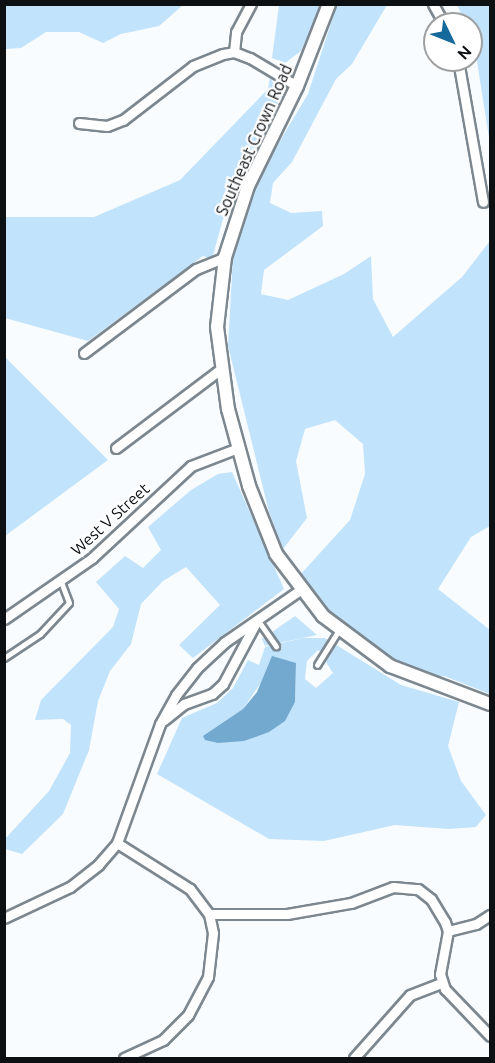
<!DOCTYPE html>
<style>
body{margin:0}
#map{position:relative;width:495px;height:1063px;overflow:hidden;background:#f9fcfe;font-family:Ubuntu,sans-serif}
div>[style]{position:absolute}
.green>*{inset:0;background:#c2e3fc}
.water>*{inset:0;background:#73a9cf}
.roads{filter:drop-shadow(2px 0 #7c878f) drop-shadow(-2px 0 #7c878f) drop-shadow(0 2px #7c878f) drop-shadow(0 -2px #7c878f)}
.service>*{height:4.5px;margin:-2.25px;padding:0 2.25px;transform-origin:2.25px;border-radius:2.25px;background:#fff}
.minor>*{height:9px;margin:-4.5px;padding:0 4.5px;transform-origin:4.5px;border-radius:4.5px;background:#fff}
.tertiary>*{height:12px;margin:-6px;padding:0 6px;transform-origin:6px;border-radius:6px;background:#fff}
span{translate:-50% -50%;white-space:nowrap;text-align:center;line-height:1.15;-webkit-text-stroke:4.5px #fff;paint-order:stroke}
.street-label{font-size:16px;color:#0c1013}
.frame{position:absolute;inset:0;border:6px solid #0c1013;pointer-events:none}
.north{position:absolute;left:423px;top:12px;width:60px;height:60px;box-sizing:border-box;background:#fff;border:2px solid #9e9fa1;border-radius:50%;rotate:133deg;font-size:16px;font-weight:700;line-height:24px;text-align:center;color:#0c1013}
.north::after{content:'';display:block;margin:auto;width:21px;height:27px;background:#166a9b;clip-path:polygon(50% 0,100% 100%,50% 72%,0 100%)}
</style>
<div id="map">
<div class="green">
<div style="clip-path:polygon(5px 4px,167px 5px,183px 5px,159px 26px,121px 34px,103px 43px,79px 32px,46px 32px,21px 48px,5px 49px)"></div>
<div style="clip-path:polygon(279px 5px,322px 5px,301px 51px,285px 63px,272px 58px)"></div>
<div style="clip-path:polygon(337px 5px,387px 5px,352px 64px,336px 79px,292px 162px,273px 183px,270px 203px,291px 213px,322px 211px,323px 226px,264px 270px,261px 294px,288px 300px,344px 274px,371px 256px,373px 299px,393px 337px,462px 277px,490px 241px,490px 526px,471px 537px,438px 589px,490px 630px,490px 694px,444px 676px,426px 676px,374px 649px,329px 611px,299px 576px,350px 520px,365px 474px,363px 444px,335px 420px,305px 429px,296px 461px,307px 518px,283px 549px,269px 512px,228px 346px,233px 257px,260px 174px,308px 94px)"></div>
<div style="clip-path:polygon(457px 5px,490px 5px,490px 144px,471px 24px,466px 24px)"></div>
<div style="clip-path:polygon(270px 77px,281px 97px,228px 201px,212px 259px,203px 256px,88px 341px,5px 318px,5px 217px,94px 217px,180px 180px,268px 89px)"></div>
<div style="clip-path:polygon(4px 356px,108px 460px,5px 536px,4px 536px)"></div>
<div style="clip-path:polygon(232px 472px,284px 589px,193px 658px,179px 645px,220px 605px,186px 567px,163px 581px,141px 604px,131px 644px,110px 671px,98px 701px,89px 750px,63px 814px,22px 854px,5px 849px,5px 839px,49px 791px,70px 753px,71px 725px,63px 719px,35px 720px,41px 700px,113px 627px,119px 609px,96px 582px,125px 556px,143px 568px,161px 550px,148px 527px,191px 490px,218px 474px)"></div>
<div style="clip-path:polygon(295px 616px,317px 635px,265px 646px,262px 639px)"></div>
<div style="clip-path:polygon(evenodd,303px 638px,325px 638px,401px 685px,459px 702px,448px 746px,461px 781px,486px 815px,476px 827px,449px 829px,395px 825px,324px 841px,269px 839px,157px 774px,182px 718px,217px 703px,233px 688px,248px 660px,259px 665px,265px 647px,303px 638px,318px 650px,328px 657px,326px 662px,333px 673px,316px 688px,305px 679px,307px 661px,318px 650px,303px 638px,296px 663px,295px 702px,204px 736px,243px 709px,267px 674px,296px 663px)"></div>
</div>
<div class="water">
<div style="clip-path:polygon(272px 656px,296px 663px,295px 702px,285px 721px,269px 732px,244px 741px,218px 743px,205px 740px,203px 736px,243px 709px,257px 692px)"></div>
</div>
<div class="roads">
<div class="service">
<div style="left:258px;top:620px;width:32px;rotate:55deg"></div>
<div style="left:4px;top:658px;width:43px;rotate:-33.7deg"></div>
<div style="left:40px;top:634px;width:42px;rotate:-46.9deg"></div>
<div style="left:69px;top:603px;width:22px;rotate:-111deg"></div>
<div style="left:317px;top:665px;width:41px;rotate:-57.8deg"></div>
</div>
<div class="minor">
<div style="left:433px;top:4px;width:23px;rotate:61deg"></div>
<div style="left:234px;top:52px;width:20px;rotate:-84deg"></div>
<div style="left:236px;top:32px;width:32px;rotate:-62deg"></div>
<div style="left:458px;top:60px;width:144px;rotate:80deg"></div>
<div style="left:79px;top:123px;width:28px;rotate:6deg"></div>
<div style="left:107px;top:126px;width:17px;rotate:-21deg"></div>
<div style="left:123px;top:120px;width:88px;rotate:-37.6deg"></div>
<div style="left:193px;top:66px;width:32px;rotate:-22deg"></div>
<div style="left:223px;top:54px;width:11px;rotate:-10deg"></div>
<div style="left:234px;top:52px;width:17px;rotate:21deg"></div>
<div style="left:250px;top:58px;width:55px;rotate:30.8deg"></div>
<div style="left:84px;top:353px;width:140px;rotate:-36.9deg"></div>
<div style="left:196px;top:269px;width:31px;rotate:-22deg"></div>
<div style="left:116px;top:448px;width:131px;rotate:-37deg"></div>
<div style="left:4px;top:619px;width:107px;rotate:-34.7deg"></div>
<div style="left:92px;top:558px;width:135px;rotate:-42.9deg"></div>
<div style="left:191px;top:466px;width:50px;rotate:-21deg"></div>
<div style="left:164px;top:720px;width:26px;rotate:-39deg"></div>
<div style="left:184px;top:704px;width:30px;rotate:-20deg"></div>
<div style="left:212px;top:694px;width:15px;rotate:-42deg"></div>
<div style="left:223px;top:684px;width:68px;rotate:-61.9deg"></div>
<div style="left:117px;top:843px;width:86px;rotate:32.2deg"></div>
<div style="left:190px;top:889px;width:31px;rotate:53deg"></div>
<div style="left:209px;top:914px;width:19px;rotate:78deg"></div>
<div style="left:213px;top:933px;width:44px;rotate:96.5deg"></div>
<div style="left:208px;top:977px;width:43px;rotate:117.8deg"></div>
<div style="left:188px;top:1015px;width:35px;rotate:135deg"></div>
<div style="left:163px;top:1040px;width:43px;rotate:155.2deg"></div>
<div style="left:209px;top:914px;width:78px"></div>
<div style="left:287px;top:914px;width:65px;rotate:-9.8deg"></div>
<div style="left:351px;top:903px;width:45px;rotate:-20.9deg"></div>
<div style="left:393px;top:887px;width:25px;rotate:5deg"></div>
<div style="left:418px;top:889px;width:16px;rotate:38deg"></div>
<div style="left:431px;top:899px;width:27px;rotate:59deg"></div>
<div style="left:445px;top:922px;width:9px;rotate:72deg"></div>
<div style="left:448px;top:931px;width:44px;rotate:100.5deg"></div>
<div style="left:440px;top:974px;width:16px;rotate:72deg"></div>
<div style="left:445px;top:989px;width:65px;rotate:46.2deg"></div>
<div style="left:4px;top:918px;width:73px;rotate:-25.2deg"></div>
<div style="left:70px;top:887px;width:36px;rotate:-38deg"></div>
<div style="left:98px;top:865px;width:29px;rotate:-49deg"></div>
<div style="left:117px;top:843px;width:127px;rotate:-70.1deg"></div>
<div style="left:160px;top:724px;width:33px;rotate:-61deg"></div>
<div style="left:176px;top:695px;width:34px;rotate:-52deg"></div>
<div style="left:197px;top:668px;width:38px;rotate:-43deg"></div>
<div style="left:225px;top:642px;width:91px;rotate:-34.7deg"></div>
<div style="left:448px;top:931px;width:29px;rotate:-14deg"></div>
<div style="left:476px;top:924px;width:17px;rotate:-33deg"></div>
<div style="left:354px;top:1058px;width:84px;rotate:-48.4deg"></div>
<div style="left:410px;top:995px;width:34px;rotate:-21deg"></div>
</div>
<div class="tertiary">
<div style="left:329px;top:4px;width:88px;rotate:111.3deg"></div>
<div style="left:297px;top:86px;width:111px;rotate:116.1deg"></div>
<div style="left:248px;top:186px;width:75px;rotate:107.9deg"></div>
<div style="left:225px;top:257px;width:70px;rotate:96.5deg"></div>
<div style="left:217px;top:327px;width:83px;rotate:82.4deg"></div>
<div style="left:228px;top:409px;width:80px;rotate:74.7deg"></div>
<div style="left:249px;top:486px;width:73px;rotate:68.3deg"></div>
<div style="left:276px;top:554px;width:78px;rotate:52.8deg"></div>
<div style="left:323px;top:616px;width:84px;rotate:36.7deg"></div>
<div style="left:390px;top:666px;width:107px;rotate:20.8deg"></div>
</div>
</div>
<div class="street-label">
<span style="left:254px;top:140px;rotate:-66deg">Southeast Crown Road</span>
<span style="left:110px;top:519px;rotate:-42deg">West V Street</span>
</div>
<div class="frame"></div>
<div class="north">N</div>
</div>
